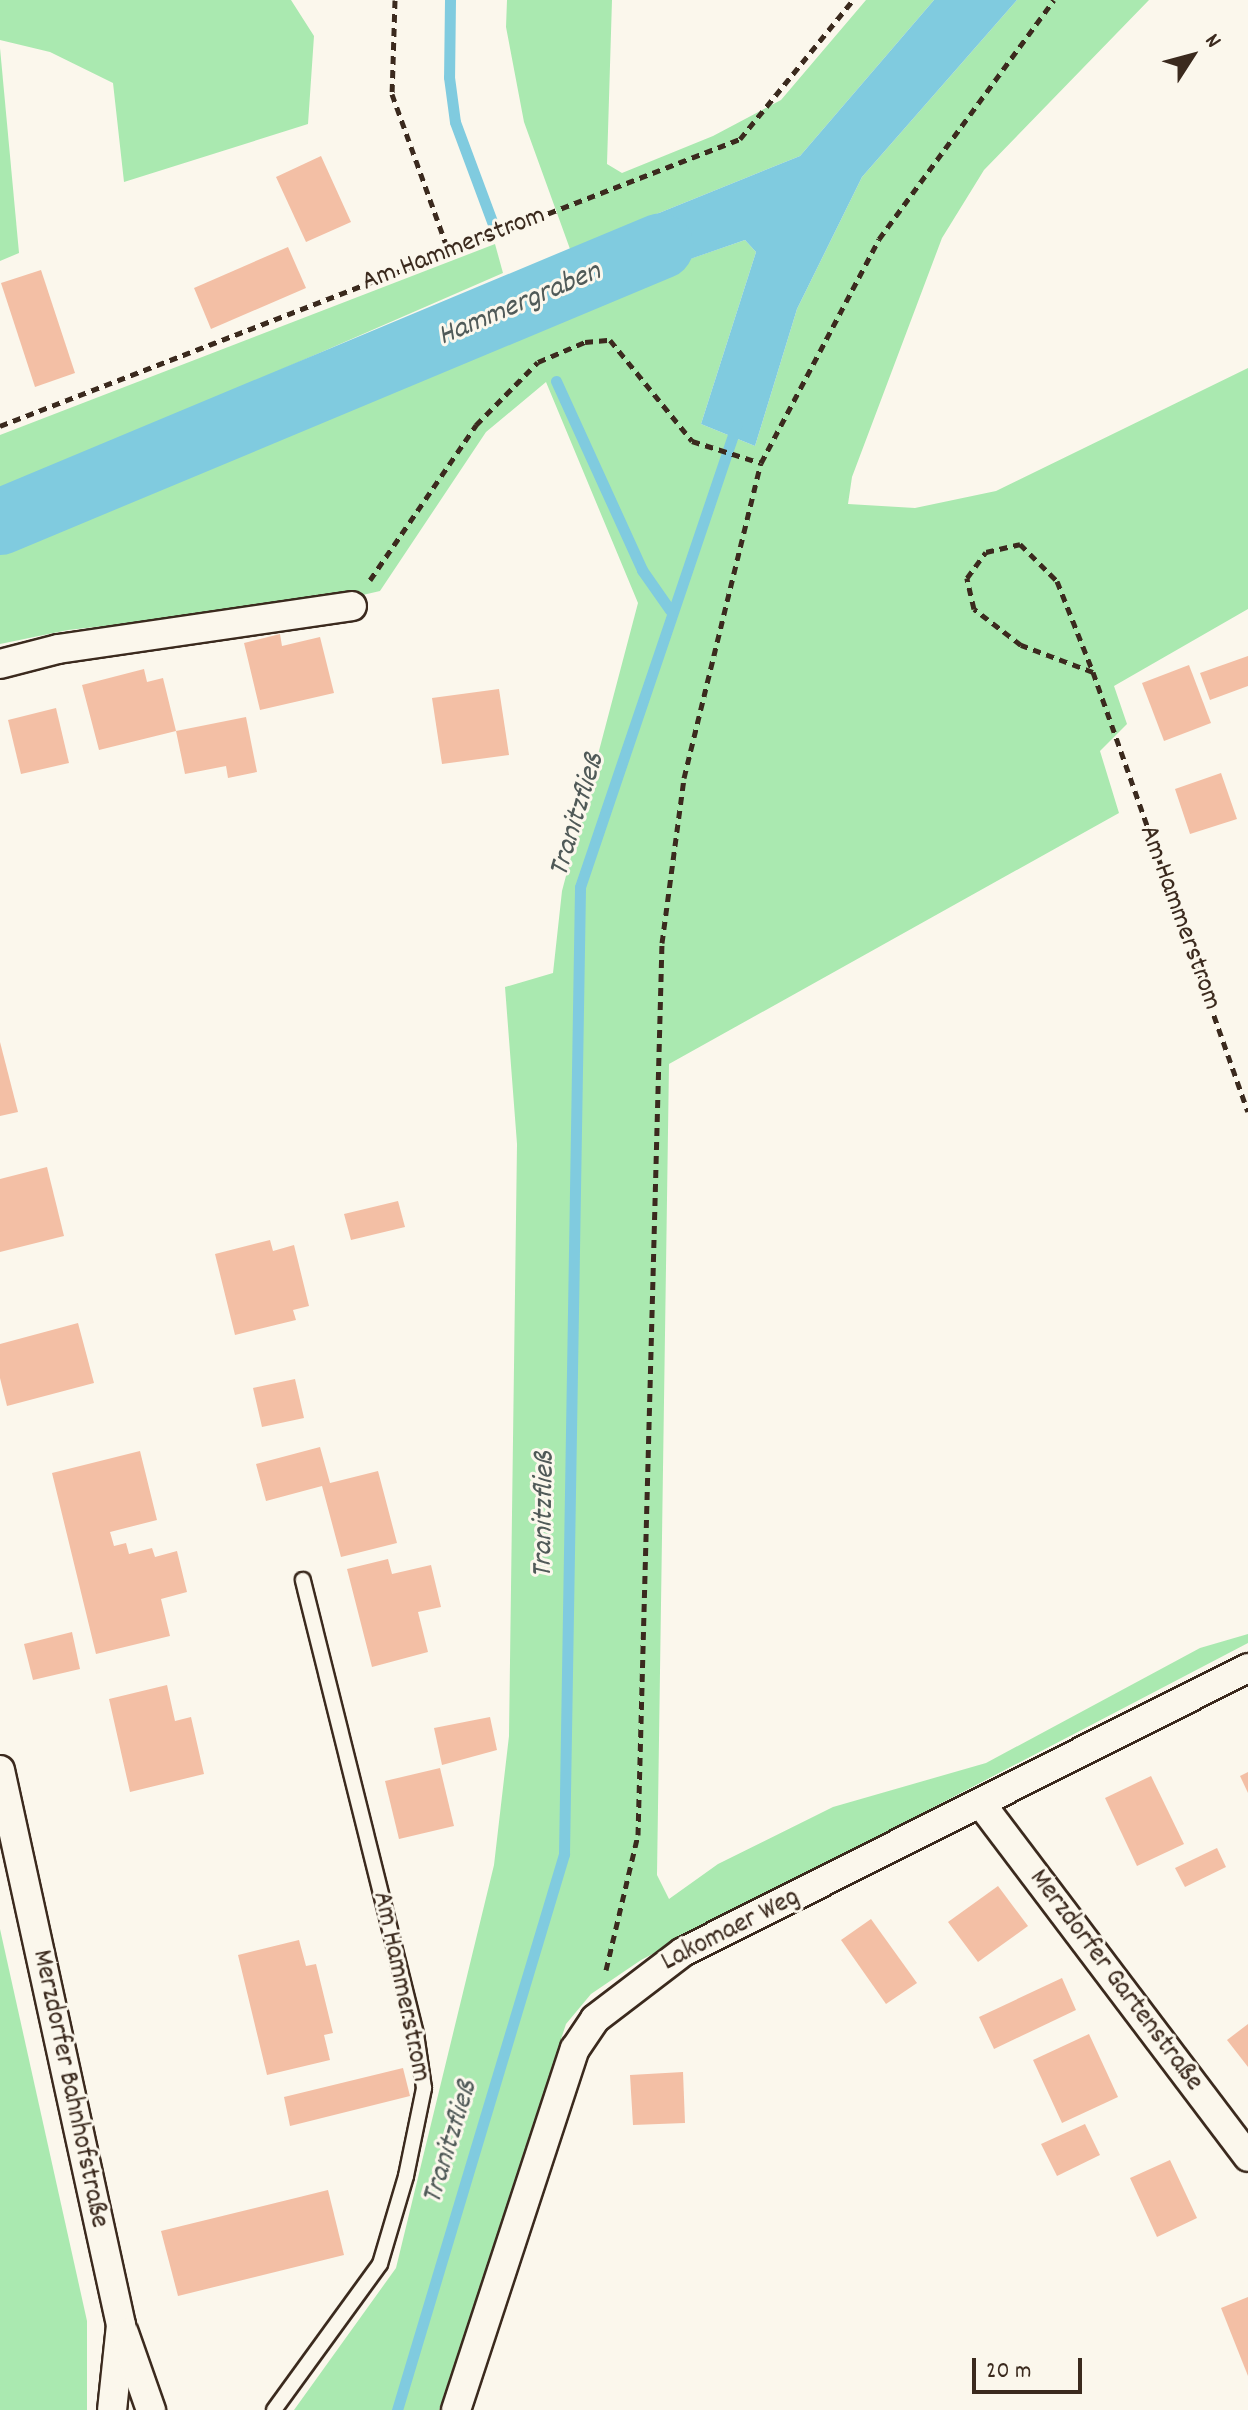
<!DOCTYPE html>
<meta charset="utf-8">
<style>
body{margin:0}
#map{position:relative;width:1248px;height:2410px;overflow:hidden;background:#fbf7ec;font-family:Dekko,sans-serif}
div>[style]{position:absolute}
.green>*{inset:0;background:#aae9b0}
.water>*{inset:0;background:#80cbdf}
.stream>*{height:11px;margin:-5.5px;padding:0 5.5px;transform-origin:5.5px;border-radius:5.5px;background:#80cbdf}
.river>*{height:66px;margin:-33px;padding:0 33px;transform-origin:33px;border-radius:33px;background:#80cbdf}
.building>*{inset:0;background:#f3bfa5}
.path>*{height:5px;margin-top:-2.5px;transform-origin:0;background:repeating-linear-gradient(90deg,#3b2a1e 0 8px,transparent 0 14px)}
.roads{filter:drop-shadow(2px 0 #3b2a1e) drop-shadow(-2px 0 #3b2a1e) drop-shadow(0 2px #3b2a1e) drop-shadow(0 -2px #3b2a1e)}
.service>*{height:14px;margin:-7px;padding:0 7px;transform-origin:7px;border-radius:7px;background:#fbf7ec}
.minor>*{height:28px;margin:-14px;padding:0 14px;transform-origin:14px;border-radius:14px;background:#fbf7ec}
span{translate:-50% -50%;white-space:nowrap;text-align:center;line-height:1.15;-webkit-text-stroke:6px #fbf7ec;paint-order:stroke}
.street-label{font-size:28px;color:#3b2a1e}
.water-label{font-size:30px;color:#505a58;font-style:italic}
.north{position:absolute;left:1152px;top:16px;width:80px;height:80px;-webkit-text-stroke:6px #fbf7ec;paint-order:stroke;rotate:54deg;font-size:22px;font-weight:700;line-height:32px;text-align:center;color:#3b2a1e}
.north::after{content:'';display:block;margin:auto;width:28px;height:36px;background:#3b2a1e;clip-path:polygon(50% 0,100% 100%,50% 72%,0 100%)}
.scale{position:absolute;left:972px;top:2358px;width:110px;height:36px;box-sizing:border-box;border:4px solid #3b2a1e;border-top:0;padding-left:10px;font-size:24px;line-height:28px;white-space:nowrap;color:#3b2a1e;-webkit-text-stroke:6px #fbf7ec;paint-order:stroke}
</style>
<div id="map">
<div class="green">
<div style="clip-path:polygon(0 0,291px 0,314px 36px,308px 124px,124px 182px,113px 83px,50px 52px,0 40px)"></div>
<div style="clip-path:polygon(507px 0,612px 0,607px 164px,622px 173px,713px 136px,781px 100px,866px 0,934px 0,800px 156px,570px 249px,524px 122px,506px 27px)"></div>
<div style="clip-path:polygon(1017px 0,1149px 0,984px 170px,942px 238px,852px 477px,848px 504px,915px 508px,996px 491px,1248px 368px,1248px 609px,1114px 686px,1127px 724px,1100px 751px,1119px 813px,669px 1064px,657px 1875px,669px 1899px,718px 1864px,833px 1807px,986px 1763px,1200px 1648px,1248px 1634px,1248px 1643px,641px 1960px,591px 1994px,566px 2024px,439px 2410px,294px 2410px,396px 2268px,494px 1865px,509px 1736px,517px 1144px,505px 987px,553px 973px,562px 891px,638px 603px,546px 382px,486px 432px,380px 591px,341px 600px,68px 630px,0 644px,0 548px,490px 328px,745px 240px,756px 252px,701px 424px,755px 446px,797px 309px,862px 177px)"></div>
<div style="clip-path:polygon(0 48px,19px 253px,0 261px)"></div>
<div style="clip-path:polygon(495px 244px,503px 273px,0 492px,0 435px)"></div>
<div style="clip-path:polygon(0 1929px,87px 2321px,87px 2410px,0 2410px)"></div>
</div>
<div class="water">
<div style="clip-path:polygon(934px 0,1017px 0,862px 177px,797px 309px,755px 446px,701px 424px,756px 252px,745px 240px,584px 296px,570px 249px,800px 156px)"></div>
</div>
<div class="stream">
<div style="left:450px;top:0;width:77px;rotate:90.7deg"></div>
<div style="left:449px;top:77px;width:45px;rotate:82.4deg"></div>
<div style="left:455px;top:122px;width:112px;rotate:69.6deg"></div>
<div style="left:556px;top:381px;width:208px;rotate:65.5deg"></div>
<div style="left:642px;top:570px;width:49px;rotate:55deg"></div>
<div style="left:397px;top:2410px;width:581px;rotate:-73.28deg"></div>
<div style="left:564px;top:1854px;width:967px;rotate:-89.05deg"></div>
<div style="left:580px;top:887px;width:488px;rotate:-71.3deg"></div>
</div>
<div class="river">
<div style="left:0;top:522px;width:716px;rotate:-22.66deg"></div>
</div>
<div class="building">
<div style="clip-path:polygon(321px 156px,351px 222px,306px 242px,276px 177px)"></div>
<div style="clip-path:polygon(288px 247px,306px 288px,211px 329px,194px 288px)"></div>
<div style="clip-path:polygon(41px 270px,75px 373px,35px 387px,1px 283px)"></div>
<div style="clip-path:polygon(280px 634px,282px 646px,320px 637px,334px 693px,260px 710px,244px 643px)"></div>
<div style="clip-path:polygon(1248px 656px,1248px 686px,1210px 700px,1200px 673px)"></div>
<div style="clip-path:polygon(1189px 665px,1211px 723px,1164px 741px,1142px 683px)"></div>
<div style="clip-path:polygon(144px 669px,147px 682px,163px 678px,176px 731px,246px 717px,257px 772px,228px 778px,226px 766px,185px 774px,176px 731px,99px 750px,82px 685px)"></div>
<div style="clip-path:polygon(499px 689px,509px 755px,442px 764px,432px 698px)"></div>
<div style="clip-path:polygon(56px 708px,69px 763px,21px 774px,8px 720px)"></div>
<div style="clip-path:polygon(1221px 773px,1237px 819px,1190px 834px,1175px 789px)"></div>
<div style="clip-path:polygon(0 1042px,18px 1112px,0 1116px)"></div>
<div style="clip-path:polygon(47px 1167px,64px 1236px,0 1252px,0 1179px)"></div>
<div style="clip-path:polygon(398px 1201px,405px 1227px,351px 1240px,344px 1214px)"></div>
<div style="clip-path:polygon(270px 1240px,273px 1251px,294px 1245px,309px 1306px,293px 1310px,296px 1320px,235px 1335px,215px 1254px)"></div>
<div style="clip-path:polygon(78px 1323px,94px 1383px,7px 1406px,0 1378px,0 1344px)"></div>
<div style="clip-path:polygon(295px 1379px,304px 1418px,262px 1427px,253px 1388px)"></div>
<div style="clip-path:polygon(320px 1447px,330px 1483px,378px 1471px,397px 1543px,341px 1557px,322px 1486px,266px 1501px,256px 1464px)"></div>
<div style="clip-path:polygon(140px 1451px,157px 1520px,110px 1532px,114px 1546px,126px 1543px,129px 1554px,152px 1548px,155px 1557px,177px 1551px,187px 1592px,161px 1599px,170px 1636px,96px 1654px,52px 1473px)"></div>
<div style="clip-path:polygon(388px 1559px,392px 1574px,431px 1565px,441px 1607px,418px 1612px,428px 1652px,372px 1667px,347px 1569px)"></div>
<div style="clip-path:polygon(72px 1632px,80px 1669px,33px 1680px,24px 1644px)"></div>
<div style="clip-path:polygon(167px 1685px,175px 1721px,191px 1717px,204px 1774px,130px 1792px,109px 1699px)"></div>
<div style="clip-path:polygon(490px 1717px,497px 1750px,442px 1765px,434px 1728px)"></div>
<div style="clip-path:polygon(440px 1768px,454px 1826px,399px 1839px,385px 1781px)"></div>
<div style="clip-path:polygon(1248px 1772px,1248px 1793px,1240px 1776px)"></div>
<div style="clip-path:polygon(1151px 1776px,1184px 1844px,1137px 1866px,1105px 1798px)"></div>
<div style="clip-path:polygon(1217px 1848px,1226px 1867px,1185px 1887px,1175px 1868px)"></div>
<div style="clip-path:polygon(998px 1886px,1028px 1926px,978px 1962px,948px 1922px)"></div>
<div style="clip-path:polygon(871px 1919px,917px 1983px,886px 2004px,841px 1940px)"></div>
<div style="clip-path:polygon(299px 1940px,306px 1966px,316px 1964px,333px 2033px,324px 2035px,330px 2060px,267px 2075px,238px 1955px)"></div>
<div style="clip-path:polygon(1062px 1978px,1076px 2010px,994px 2049px,979px 2017px)"></div>
<div style="clip-path:polygon(1248px 2024px,1248px 2067px,1227px 2040px)"></div>
<div style="clip-path:polygon(1089px 2034px,1118px 2097px,1062px 2123px,1033px 2060px)"></div>
<div style="clip-path:polygon(403px 2068px,410px 2096px,290px 2126px,284px 2097px)"></div>
<div style="clip-path:polygon(683px 2072px,685px 2123px,633px 2125px,630px 2075px)"></div>
<div style="clip-path:polygon(1085px 2124px,1100px 2155px,1057px 2176px,1041px 2144px)"></div>
<div style="clip-path:polygon(1170px 2160px,1197px 2218px,1157px 2237px,1130px 2178px)"></div>
<div style="clip-path:polygon(328px 2190px,344px 2255px,178px 2296px,161px 2231px)"></div>
<div style="clip-path:polygon(1248px 2297px,1248px 2376px,1221px 2308px)"></div>
</div>
<div class="path">
<div style="left:395px;top:0;width:94px;rotate:91.8deg"></div>
<div style="left:392px;top:94px;width:168px;rotate:70.2deg"></div>
<div style="left:0;top:426px;width:794px;rotate:-21.2deg"></div>
<div style="left:740px;top:139px;width:179px;rotate:-50.9deg"></div>
<div style="left:370px;top:580px;width:188px;rotate:-55.6deg"></div>
<div style="left:476px;top:425px;width:88px;rotate:-45.5deg"></div>
<div style="left:538px;top:362px;width:51px;rotate:-23.1deg"></div>
<div style="left:585px;top:342px;width:25px;rotate:-5deg"></div>
<div style="left:610px;top:340px;width:130px;rotate:50.9deg"></div>
<div style="left:692px;top:441px;width:72px;rotate:17.7deg"></div>
<div style="left:1093px;top:672px;width:77px;rotate:-159.4deg"></div>
<div style="left:1021px;top:645px;width:59px;rotate:-142.5deg"></div>
<div style="left:974px;top:609px;width:32px;rotate:-103deg"></div>
<div style="left:967px;top:578px;width:32px;rotate:-54deg"></div>
<div style="left:986px;top:552px;width:35px;rotate:-13deg"></div>
<div style="left:1020px;top:544px;width:52px;rotate:45deg"></div>
<div style="left:1057px;top:581px;width:98px;rotate:68.4deg"></div>
<div style="left:1093px;top:672px;width:466px;rotate:70.6deg"></div>
<div style="left:606px;top:1970px;width:139px;rotate:-76.7deg"></div>
<div style="left:638px;top:1835px;width:892px;rotate:-88.46deg"></div>
<div style="left:662px;top:943px;width:166px;rotate:-82.4deg"></div>
<div style="left:684px;top:778px;width:324px;rotate:-76.3deg"></div>
<div style="left:761px;top:463px;width:253px;rotate:-62.2deg"></div>
<div style="left:879px;top:239px;width:296px;rotate:-53.8deg"></div>
</div>
<div class="roads">
<div class="service">
<div style="left:274px;top:2410px;width:180px;rotate:-54deg"></div>
<div style="left:380px;top:2264px;width:92px;rotate:-73.5deg"></div>
<div style="left:406px;top:2176px;width:90px;rotate:-78.4deg"></div>
<div style="left:424px;top:2088px;width:55px;rotate:-98.4deg"></div>
<div style="left:416px;top:2034px;width:468px;rotate:-104deg"></div>
</div>
<div class="minor">
<div style="left:0;top:664px;width:60px;rotate:-14.5deg"></div>
<div style="left:58px;top:649px;width:297px;rotate:-8.3deg"></div>
<div style="left:0;top:1770px;width:568px;rotate:77.7deg"></div>
<div style="left:121px;top:2325px;width:85px;rotate:96deg"></div>
<div style="left:982px;top:1805px;width:441px;rotate:52.9deg"></div>
<div style="left:124px;top:2333px;width:82px;rotate:70.7deg"></div>
<div style="left:456px;top:2410px;width:380px;rotate:-71.8deg"></div>
<div style="left:575px;top:2049px;width:36px;rotate:-56deg"></div>
<div style="left:595px;top:2019px;width:111px;rotate:-37.3deg"></div>
<div style="left:683px;top:1952px;width:632px;rotate:-26.69deg"></div>
</div>
</div>
<div class="street-label">
<span style="left:454px;top:250px;rotate:-21deg">Am Hammerstrom</span>
<span style="left:1179px;top:918px;rotate:70deg">Am Hammerstrom</span>
<span style="left:731px;top:1931px;rotate:-27deg">Lakomaer Weg</span>
<span style="left:1115px;top:1981px;rotate:53deg">Merzdorfer Gartenstraße</span>
<span style="left:400px;top:1987px;rotate:78deg">Am Hammerstrom</span>
<span style="left:69px;top:2089px;rotate:78deg">Merzdorfer Bahnhofstraße</span>
</div>
<div class="water-label">
<span style="left:520px;top:306px;rotate:-23deg">Hammergraben</span>
<span style="left:579px;top:816px;rotate:-73deg">Tranitzfließ</span>
<span style="left:546px;top:1515px;rotate:-89deg">Tranitzfließ</span>
<span style="left:452px;top:2143px;rotate:-73deg">Tranitzfließ</span>
</div>
<div class="north">N</div>
<div class="scale">20 m</div>
</div>
